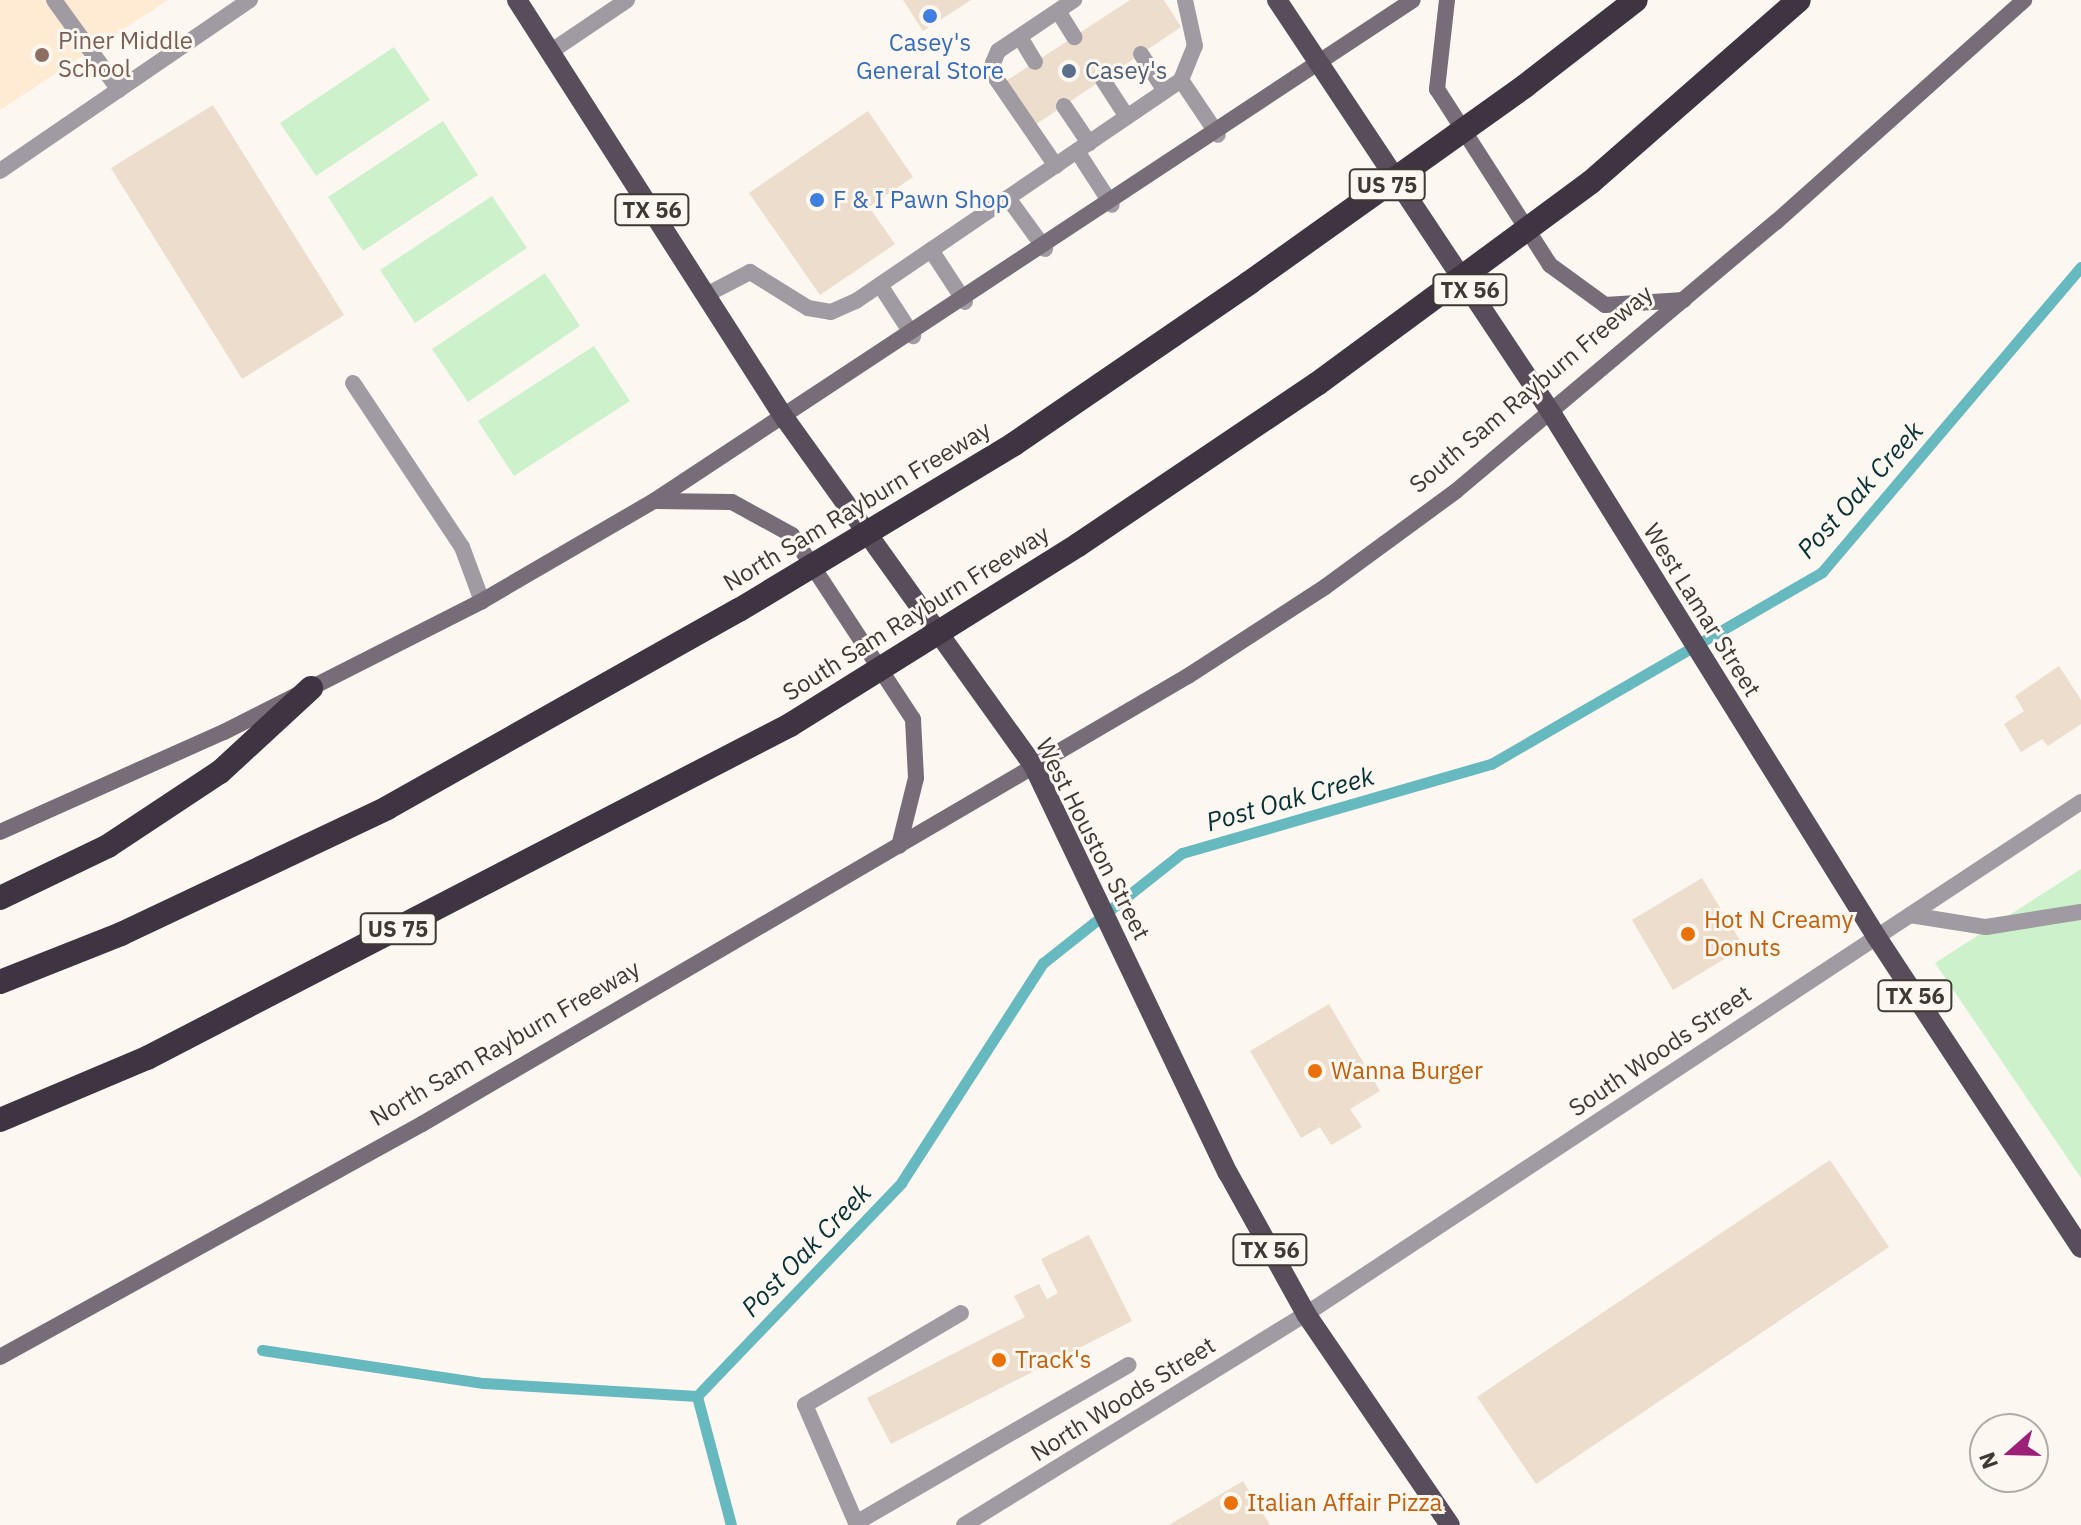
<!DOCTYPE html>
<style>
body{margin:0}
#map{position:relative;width:2081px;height:1525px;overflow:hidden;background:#fdf7f1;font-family:"IBM Plex Sans",sans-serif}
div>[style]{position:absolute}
.built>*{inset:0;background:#ffead3}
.green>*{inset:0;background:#cdf2cb}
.stream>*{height:11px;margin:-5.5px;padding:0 5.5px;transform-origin:5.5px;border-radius:5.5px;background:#66b9bf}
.building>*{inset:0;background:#ecddcc}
.service>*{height:16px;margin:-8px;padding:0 8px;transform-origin:8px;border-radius:8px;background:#a09aa2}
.minor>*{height:16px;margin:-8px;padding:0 8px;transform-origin:8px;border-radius:8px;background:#a09aa2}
.secondary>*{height:16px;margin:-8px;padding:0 8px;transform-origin:8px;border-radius:8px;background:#766d78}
.primary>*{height:20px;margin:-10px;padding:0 10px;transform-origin:10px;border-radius:10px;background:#584e5b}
.motorway>*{height:24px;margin:-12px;padding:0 12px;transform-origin:12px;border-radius:12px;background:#3f3442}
.motorway-bridge>*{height:24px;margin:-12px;padding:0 12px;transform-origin:12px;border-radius:12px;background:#3f3442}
.dots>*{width:22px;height:22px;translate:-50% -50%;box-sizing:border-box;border:4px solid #fdf7f1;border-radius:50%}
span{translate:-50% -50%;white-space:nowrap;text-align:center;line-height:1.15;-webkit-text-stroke:6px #fdf7f1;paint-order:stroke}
.shield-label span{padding:2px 6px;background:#fdf7f1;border:2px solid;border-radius:6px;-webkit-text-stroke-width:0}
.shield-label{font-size:22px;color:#3f3933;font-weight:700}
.education-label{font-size:24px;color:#785e54}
.left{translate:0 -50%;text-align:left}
.shop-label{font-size:24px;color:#366cbe}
.service-label{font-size:24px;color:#4e5e75}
.street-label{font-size:24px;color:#3f3933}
.food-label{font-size:24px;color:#c56008}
.water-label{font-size:26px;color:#063134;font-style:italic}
.north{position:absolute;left:1969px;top:1413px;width:80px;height:80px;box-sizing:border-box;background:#fdf7f1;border:2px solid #b1aba5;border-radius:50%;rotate:250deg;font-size:22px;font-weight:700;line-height:32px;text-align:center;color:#3f3933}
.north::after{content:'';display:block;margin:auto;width:28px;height:36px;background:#9c2077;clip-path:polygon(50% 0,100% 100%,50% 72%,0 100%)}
</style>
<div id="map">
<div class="built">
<div style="clip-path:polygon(0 0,168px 0,0 110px)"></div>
</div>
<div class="green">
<div style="clip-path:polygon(394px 47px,430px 100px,316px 176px,280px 123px)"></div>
<div style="clip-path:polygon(443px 121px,478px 175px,363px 251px,328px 197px)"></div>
<div style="clip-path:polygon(492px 196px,527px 248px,415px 323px,380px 270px)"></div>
<div style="clip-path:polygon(545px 273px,580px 326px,468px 402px,432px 349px)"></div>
<div style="clip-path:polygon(594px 346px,630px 401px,514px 476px,478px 421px)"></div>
<div style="clip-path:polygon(2081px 869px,2081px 1178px,1935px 963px)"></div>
</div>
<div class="stream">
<div style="left:262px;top:1350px;width:224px;rotate:8.5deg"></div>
<div style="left:484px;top:1383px;width:213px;rotate:3.5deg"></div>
<div style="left:731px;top:1525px;width:133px;rotate:-104.8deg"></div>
<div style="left:697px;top:1396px;width:295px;rotate:-46.2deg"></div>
<div style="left:901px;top:1183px;width:262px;rotate:-57.2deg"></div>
<div style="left:1043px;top:963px;width:177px;rotate:-38.4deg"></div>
<div style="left:1182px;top:853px;width:322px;rotate:-16.1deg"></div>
<div style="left:1491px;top:764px;width:383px;rotate:-30.1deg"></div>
<div style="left:1822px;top:572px;width:400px;rotate:-49.7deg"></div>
</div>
<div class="building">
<div style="clip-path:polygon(903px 0,971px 0,923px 31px)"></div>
<div style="clip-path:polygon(1130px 0,1164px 0,1181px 27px,1032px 127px,1003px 83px)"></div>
<div style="clip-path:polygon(213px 105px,344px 315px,242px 379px,111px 168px)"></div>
<div style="clip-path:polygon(868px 111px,913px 177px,869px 207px,895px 244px,820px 295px,749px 193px)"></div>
<div style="clip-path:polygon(2059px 666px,2081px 700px,2081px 724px,2048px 746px,2042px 739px,2021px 752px,2004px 724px,2024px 711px,2015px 696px)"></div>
<div style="clip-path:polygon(1702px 878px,1744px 947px,1673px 990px,1632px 920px)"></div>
<div style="clip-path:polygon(1329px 1004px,1380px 1091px,1350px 1109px,1362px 1127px,1331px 1145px,1320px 1127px,1301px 1138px,1250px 1051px)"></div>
<div style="clip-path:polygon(1830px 1160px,1889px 1247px,1536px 1484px,1477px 1397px)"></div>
<div style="clip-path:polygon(1089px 1235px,1132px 1321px,891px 1444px,867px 1398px,1025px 1317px,1014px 1296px,1039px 1284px,1047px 1299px,1058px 1293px,1041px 1259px)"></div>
<div style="clip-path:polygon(1243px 1481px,1270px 1525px,1169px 1525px)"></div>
</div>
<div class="service">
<div style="left:54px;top:0;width:111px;rotate:54.2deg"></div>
<div style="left:1058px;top:11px;width:31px;rotate:58deg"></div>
<div style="left:1020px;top:37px;width:29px;rotate:59deg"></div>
<div style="left:550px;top:52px;width:93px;rotate:-34deg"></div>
<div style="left:1141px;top:54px;width:44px;rotate:57deg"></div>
<div style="left:1103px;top:80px;width:44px;rotate:57deg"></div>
<div style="left:1181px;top:80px;width:66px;rotate:56.1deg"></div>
<div style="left:1064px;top:106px;width:45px;rotate:56deg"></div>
<div style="left:1077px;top:151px;width:64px;rotate:57.1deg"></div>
<div style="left:1056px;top:166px;width:108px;rotate:-124.4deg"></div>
<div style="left:995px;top:77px;width:14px;rotate:-98deg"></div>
<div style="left:993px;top:63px;width:13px;rotate:-67deg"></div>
<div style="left:998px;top:51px;width:92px;rotate:-33.9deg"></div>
<div style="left:1008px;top:198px;width:63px;rotate:54deg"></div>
<div style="left:931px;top:250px;width:62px;rotate:56.8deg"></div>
<div style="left:880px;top:285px;width:61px;rotate:57.1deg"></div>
<div style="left:706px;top:295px;width:50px;rotate:-27.6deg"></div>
<div style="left:750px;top:272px;width:68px;rotate:31.8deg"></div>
<div style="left:808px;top:308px;width:23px;rotate:10deg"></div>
<div style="left:831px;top:312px;width:27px;rotate:-24deg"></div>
<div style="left:856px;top:301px;width:393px;rotate:-34.2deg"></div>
<div style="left:1181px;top:80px;width:37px;rotate:-68deg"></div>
<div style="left:1195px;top:46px;width:47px;rotate:-102.3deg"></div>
<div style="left:353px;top:383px;width:197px;rotate:56.4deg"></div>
<div style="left:462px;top:547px;width:58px;rotate:69.7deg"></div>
<div style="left:1910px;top:915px;width:77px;rotate:9deg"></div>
<div style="left:1986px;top:927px;width:96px;rotate:-9deg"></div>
<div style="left:856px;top:1523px;width:315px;rotate:-30.1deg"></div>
<div style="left:857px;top:1525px;width:131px;rotate:-113.4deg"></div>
<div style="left:805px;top:1405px;width:181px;rotate:-30.5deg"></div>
</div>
<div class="minor">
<div style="left:0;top:171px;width:303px;rotate:-34.4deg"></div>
<div style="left:964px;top:1525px;width:402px;rotate:-31.7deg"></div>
<div style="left:1306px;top:1314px;width:929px;rotate:-33.45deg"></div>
</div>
<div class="secondary">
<div style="left:1447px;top:0;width:90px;rotate:96.4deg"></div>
<div style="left:1437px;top:89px;width:209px;rotate:57.3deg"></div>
<div style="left:1550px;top:265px;width:68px;rotate:36deg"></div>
<div style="left:1605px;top:305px;width:79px;rotate:-3.6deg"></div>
<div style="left:656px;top:501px;width:76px;rotate:0.8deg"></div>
<div style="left:732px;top:502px;width:68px;rotate:28.8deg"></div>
<div style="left:792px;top:535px;width:220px;rotate:56.7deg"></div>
<div style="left:913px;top:719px;width:59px;rotate:87.1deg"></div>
<div style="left:916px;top:778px;width:70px;rotate:104deg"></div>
<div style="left:0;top:832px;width:245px;rotate:-24.1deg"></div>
<div style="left:224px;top:732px;width:289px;rotate:-26.9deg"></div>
<div style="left:482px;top:601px;width:199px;rotate:-30.2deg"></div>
<div style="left:654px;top:501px;width:909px;rotate:-33.43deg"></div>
<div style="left:0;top:1357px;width:482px;rotate:-28.9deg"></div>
<div style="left:422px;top:1124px;width:887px;rotate:-30.32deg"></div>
<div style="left:1188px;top:676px;width:163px;rotate:-33deg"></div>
<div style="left:1325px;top:587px;width:162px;rotate:-36.2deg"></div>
<div style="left:1456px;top:491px;width:418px;rotate:-40.1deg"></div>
<div style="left:1776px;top:222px;width:333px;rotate:-41.8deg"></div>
</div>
<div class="primary">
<div style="left:517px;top:0;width:499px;rotate:57.4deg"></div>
<div style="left:786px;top:420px;width:427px;rotate:54.4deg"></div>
<div style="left:1034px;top:767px;width:450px;rotate:64.5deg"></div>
<div style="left:1228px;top:1173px;width:161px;rotate:61deg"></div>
<div style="left:1306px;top:1314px;width:255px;rotate:55.7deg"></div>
<div style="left:1277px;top:0;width:493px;rotate:56.4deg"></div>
<div style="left:1550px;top:411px;width:618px;rotate:58.16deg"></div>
<div style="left:1876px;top:936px;width:373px;rotate:56.7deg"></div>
</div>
<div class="motorway">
<div style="left:1525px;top:86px;width:140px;rotate:-37.8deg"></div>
<div style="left:1591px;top:182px;width:276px;rotate:-41.2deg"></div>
<div style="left:1014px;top:444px;width:285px;rotate:-34.4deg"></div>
<div style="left:1078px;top:545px;width:288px;rotate:-34deg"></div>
<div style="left:0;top:898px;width:120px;rotate:-25.7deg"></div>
<div style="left:108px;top:846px;width:134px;rotate:-33.5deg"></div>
<div style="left:220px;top:772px;width:124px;rotate:-42.7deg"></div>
<div style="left:0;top:982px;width:130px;rotate:-21.6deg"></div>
<div style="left:121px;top:934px;width:294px;rotate:-25.3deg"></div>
<div style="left:387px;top:808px;width:404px;rotate:-29.4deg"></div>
<div style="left:0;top:1120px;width:160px;rotate:-22.9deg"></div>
<div style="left:147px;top:1058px;width:724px;rotate:-27.38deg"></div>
</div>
<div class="motorway-bridge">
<div style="left:1249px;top:283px;width:339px;rotate:-35.5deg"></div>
<div style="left:1317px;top:384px;width:340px;rotate:-36.4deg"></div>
<div style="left:739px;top:610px;width:321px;rotate:-31.1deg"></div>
<div style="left:790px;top:725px;width:340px;rotate:-32deg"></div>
</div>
<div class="dots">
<div style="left:930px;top:16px;background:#3f7fe0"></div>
<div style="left:42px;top:55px;background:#8d6e63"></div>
<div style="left:1069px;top:71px;background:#5c6f8a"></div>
<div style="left:817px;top:200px;background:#3f7fe0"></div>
<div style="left:1688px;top:934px;background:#e8710a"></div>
<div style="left:1315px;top:1071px;background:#e8710a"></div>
<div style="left:999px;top:1360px;background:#e8710a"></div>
<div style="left:1231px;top:1503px;background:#e8710a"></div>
</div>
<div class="shield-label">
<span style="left:1387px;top:185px">US 75</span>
<span style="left:652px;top:210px">TX 56</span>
<span style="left:1470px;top:290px">TX 56</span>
<span style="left:398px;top:929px">US 75</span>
<span style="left:1915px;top:996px">TX 56</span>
<span style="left:1270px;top:1250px">TX 56</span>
</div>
<div class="education-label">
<span class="left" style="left:58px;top:55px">Piner Middle<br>School</span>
</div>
<div class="shop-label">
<span style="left:930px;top:57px">Casey's<br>General Store</span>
<span class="left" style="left:833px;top:200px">F &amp; I Pawn Shop</span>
</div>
<div class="service-label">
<span class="left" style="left:1085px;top:71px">Casey's</span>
</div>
<div class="street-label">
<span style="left:1531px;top:389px;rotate:-40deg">South Sam Rayburn Freeway</span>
<span style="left:857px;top:506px;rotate:-31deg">North Sam Rayburn Freeway</span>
<span style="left:1702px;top:610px;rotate:58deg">West Lamar Street</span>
<span style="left:916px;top:613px;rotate:-32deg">South Sam Rayburn Freeway</span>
<span style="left:1093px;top:839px;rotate:63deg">West Houston Street</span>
<span style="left:505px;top:1043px;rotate:-30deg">North Sam Rayburn Freeway</span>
<span style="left:1660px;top:1051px;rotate:-34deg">South Woods Street</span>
<span style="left:1123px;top:1399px;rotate:-32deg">North Woods Street</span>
</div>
<div class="food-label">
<span class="left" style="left:1704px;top:934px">Hot N Creamy<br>Donuts</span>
<span class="left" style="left:1331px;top:1071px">Wanna Burger</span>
<span class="left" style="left:1015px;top:1360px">Track's</span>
<span class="left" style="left:1247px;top:1503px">Italian Affair Pizza</span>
</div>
<div class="water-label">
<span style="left:1860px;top:490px;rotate:-48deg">Post Oak Creek</span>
<span style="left:1290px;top:799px;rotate:-16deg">Post Oak Creek</span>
<span style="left:806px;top:1250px;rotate:-46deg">Post Oak Creek</span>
</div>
<div class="north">N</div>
</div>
